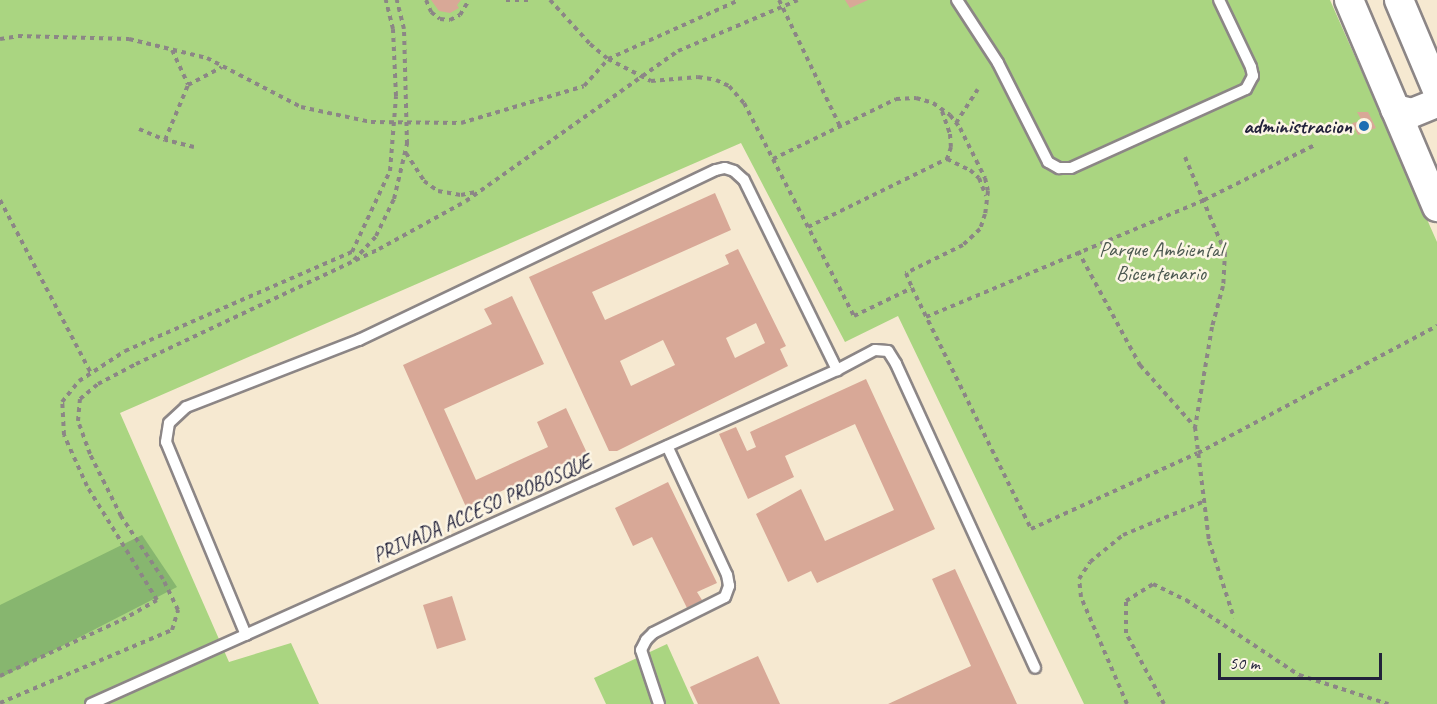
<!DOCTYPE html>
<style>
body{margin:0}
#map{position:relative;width:1437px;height:704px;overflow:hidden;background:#f6e9d1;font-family:Caveat,sans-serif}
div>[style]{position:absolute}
.green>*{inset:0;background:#aad581}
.forest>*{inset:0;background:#87b66f}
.building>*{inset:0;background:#d8a897}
.path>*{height:4px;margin-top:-2px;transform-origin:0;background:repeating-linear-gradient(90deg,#8c8686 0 4.5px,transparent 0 9px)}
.roads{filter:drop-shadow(2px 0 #8c8686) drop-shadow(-2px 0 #8c8686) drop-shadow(0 2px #8c8686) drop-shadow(0 -2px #8c8686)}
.service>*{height:10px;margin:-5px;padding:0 5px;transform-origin:5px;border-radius:5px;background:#fff}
.secondary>*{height:28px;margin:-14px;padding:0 14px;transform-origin:14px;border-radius:14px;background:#fff}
.dots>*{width:16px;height:16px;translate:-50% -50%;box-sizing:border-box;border:3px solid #fcf5e5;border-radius:50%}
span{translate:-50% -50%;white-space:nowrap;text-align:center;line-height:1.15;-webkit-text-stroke:5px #fcf5e5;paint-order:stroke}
.poi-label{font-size:21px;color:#22223b;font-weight:700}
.right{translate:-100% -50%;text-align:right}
.park-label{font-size:21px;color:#4b5850}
.street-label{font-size:21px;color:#22223b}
.scale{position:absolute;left:1218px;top:653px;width:164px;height:27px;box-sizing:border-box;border:3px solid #22223b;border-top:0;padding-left:8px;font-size:18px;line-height:21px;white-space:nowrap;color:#22223b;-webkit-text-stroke:4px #fcf5e5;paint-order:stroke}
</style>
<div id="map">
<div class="green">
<div style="clip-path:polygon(0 0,1330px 0,1437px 242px,1437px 704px,1084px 704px,898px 316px,845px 342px,741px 143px,120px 413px,229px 662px,291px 643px,319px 704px,0 704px)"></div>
<div style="clip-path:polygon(667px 644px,694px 704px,606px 704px,594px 678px)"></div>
</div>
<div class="forest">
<div style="clip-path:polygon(142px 535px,177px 587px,0 678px,0 605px)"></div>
</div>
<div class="building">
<div style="clip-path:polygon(431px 0,461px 0,457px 5px,459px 8px,450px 13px,439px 11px)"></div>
<div style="clip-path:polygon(845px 0,868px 0,850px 8px)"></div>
<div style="clip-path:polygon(1357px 112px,1368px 112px,1376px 128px,1358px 135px,1352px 123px,1362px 121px)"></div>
<div style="clip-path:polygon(evenodd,715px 193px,731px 230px,592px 292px,605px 320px,729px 264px,725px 255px,738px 249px,786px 346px,780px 349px,788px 366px,617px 451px,609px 451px,529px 277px,715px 193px,756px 323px,765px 343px,735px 358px,726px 338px,756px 323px,715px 193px,663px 340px,675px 365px,631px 386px,620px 361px,663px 340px)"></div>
<div style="clip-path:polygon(512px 296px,544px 364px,444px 409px,476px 480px,548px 447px,537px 422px,566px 408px,587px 453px,466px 507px,403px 365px,492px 324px,484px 309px)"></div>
<div style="clip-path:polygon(866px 379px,935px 529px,817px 583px,811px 571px,788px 582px,756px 514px,801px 489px,825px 541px,894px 510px,855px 424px,785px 456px,794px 477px,748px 499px,719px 434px,736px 427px,747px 451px,756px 447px,750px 432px)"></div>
<div style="clip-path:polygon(668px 482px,717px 583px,697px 592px,702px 600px,687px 608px,652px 537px,633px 546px,615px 508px)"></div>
<div style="clip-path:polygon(955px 569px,1017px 704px,888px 704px,971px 666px,932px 579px)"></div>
<div style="clip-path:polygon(452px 596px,466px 640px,437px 649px,423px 605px)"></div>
<div style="clip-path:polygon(758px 656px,780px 704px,698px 704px,690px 687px)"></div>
</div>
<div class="path">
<div style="left:426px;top:0;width:13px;rotate:67deg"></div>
<div style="left:431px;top:12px;width:11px;rotate:38deg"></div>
<div style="left:440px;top:19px;width:10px;rotate:6deg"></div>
<div style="left:450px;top:20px;width:11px;rotate:-27deg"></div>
<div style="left:460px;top:15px;width:17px;rotate:-59deg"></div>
<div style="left:506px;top:0;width:25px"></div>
<div style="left:550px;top:0;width:59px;rotate:47.7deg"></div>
<div style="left:590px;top:44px;width:23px;rotate:40deg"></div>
<div style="left:608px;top:59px;width:48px;rotate:27.1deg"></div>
<div style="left:651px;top:81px;width:47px;rotate:-4.9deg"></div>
<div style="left:698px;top:77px;width:18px;rotate:9deg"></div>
<div style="left:716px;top:80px;width:14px;rotate:25deg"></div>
<div style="left:729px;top:86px;width:23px;rotate:49deg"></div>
<div style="left:744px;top:103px;width:240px;rotate:62.7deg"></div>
<div style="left:854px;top:316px;width:64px;rotate:-25.8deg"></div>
<div style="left:912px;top:288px;width:269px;rotate:63.7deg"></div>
<div style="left:1031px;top:529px;width:183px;rotate:-24.5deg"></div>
<div style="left:1198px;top:453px;width:271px;rotate:-28deg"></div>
<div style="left:779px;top:0;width:140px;rotate:64.2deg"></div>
<div style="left:0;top:39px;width:18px;rotate:-9deg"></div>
<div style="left:18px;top:36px;width:111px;rotate:1.5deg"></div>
<div style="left:129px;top:39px;width:80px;rotate:13.7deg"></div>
<div style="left:207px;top:58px;width:106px;rotate:27.5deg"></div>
<div style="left:301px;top:107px;width:72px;rotate:12.1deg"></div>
<div style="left:371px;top:122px;width:90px;rotate:0.6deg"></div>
<div style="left:461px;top:123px;width:128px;rotate:-16.7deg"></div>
<div style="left:584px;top:86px;width:36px;rotate:-48deg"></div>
<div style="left:608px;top:59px;width:144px;rotate:-24.2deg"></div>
<div style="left:172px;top:50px;width:38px;rotate:65deg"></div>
<div style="left:942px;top:111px;width:24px;rotate:71deg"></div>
<div style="left:950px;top:134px;width:13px;rotate:86deg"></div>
<div style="left:951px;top:147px;width:13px;rotate:108deg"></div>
<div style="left:956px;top:123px;width:40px;rotate:-57.1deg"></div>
<div style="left:139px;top:129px;width:28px;rotate:23deg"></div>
<div style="left:194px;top:147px;width:30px;rotate:-166deg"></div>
<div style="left:165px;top:140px;width:60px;rotate:-67.3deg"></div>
<div style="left:188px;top:85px;width:38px;rotate:-28deg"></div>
<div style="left:406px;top:153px;width:33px;rotate:57deg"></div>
<div style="left:424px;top:181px;width:17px;rotate:36deg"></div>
<div style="left:438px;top:191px;width:23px;rotate:10deg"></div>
<div style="left:461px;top:195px;width:14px;rotate:-12deg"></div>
<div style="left:1185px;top:157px;width:103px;rotate:67.2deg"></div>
<div style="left:1225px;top:252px;width:34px;rotate:93deg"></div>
<div style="left:1223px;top:286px;width:42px;rotate:105deg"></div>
<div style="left:1212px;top:327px;width:101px;rotate:99.6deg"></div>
<div style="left:1195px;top:427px;width:115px;rotate:83deg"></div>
<div style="left:1209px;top:541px;width:81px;rotate:72deg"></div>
<div style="left:773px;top:159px;width:137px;rotate:-26deg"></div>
<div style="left:896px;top:99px;width:20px;rotate:-3deg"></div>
<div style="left:916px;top:98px;width:18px;rotate:16deg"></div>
<div style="left:933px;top:103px;width:21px;rotate:35deg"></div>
<div style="left:950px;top:115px;width:16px;rotate:52deg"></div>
<div style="left:960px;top:128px;width:56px;rotate:63.4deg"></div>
<div style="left:985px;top:178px;width:13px;rotate:77deg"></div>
<div style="left:988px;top:191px;width:23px;rotate:97deg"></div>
<div style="left:985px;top:214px;width:16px;rotate:108deg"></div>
<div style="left:980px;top:229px;width:23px;rotate:137deg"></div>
<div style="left:963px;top:245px;width:64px;rotate:153.8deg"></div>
<div style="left:906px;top:273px;width:16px;rotate:68deg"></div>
<div style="left:0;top:200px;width:195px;rotate:62.3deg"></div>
<div style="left:808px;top:227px;width:155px;rotate:-26.1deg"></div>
<div style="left:947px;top:159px;width:25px;rotate:26deg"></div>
<div style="left:970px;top:170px;width:12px;rotate:42deg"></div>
<div style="left:979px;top:178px;width:19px;rotate:69deg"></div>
<div style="left:1078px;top:251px;width:130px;rotate:61.5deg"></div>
<div style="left:1140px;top:365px;width:83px;rotate:48.4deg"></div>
<div style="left:354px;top:260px;width:33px;rotate:-47deg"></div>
<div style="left:376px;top:236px;width:41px;rotate:-64.1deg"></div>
<div style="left:394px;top:199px;width:57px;rotate:-76.7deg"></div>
<div style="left:407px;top:144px;width:115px;rotate:-91.5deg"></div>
<div style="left:404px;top:29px;width:30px;rotate:-104deg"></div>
<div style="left:926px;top:317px;width:302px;rotate:-22.8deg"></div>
<div style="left:1204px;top:200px;width:124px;rotate:-26.4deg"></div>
<div style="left:0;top:676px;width:134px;rotate:-24.7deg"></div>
<div style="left:122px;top:620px;width:40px;rotate:-29.7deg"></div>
<div style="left:157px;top:600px;width:134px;rotate:-121.6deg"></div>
<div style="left:87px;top:486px;width:56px;rotate:-114.3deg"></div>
<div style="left:64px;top:435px;width:33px;rotate:-93deg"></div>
<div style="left:62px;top:402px;width:27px;rotate:-51deg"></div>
<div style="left:79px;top:381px;width:55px;rotate:-33.1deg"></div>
<div style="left:125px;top:351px;width:248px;rotate:-23.6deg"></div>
<div style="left:352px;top:252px;width:89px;rotate:-64.9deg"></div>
<div style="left:390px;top:171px;width:75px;rotate:-85.4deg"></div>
<div style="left:396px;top:96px;width:67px;rotate:-92.6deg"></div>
<div style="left:393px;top:29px;width:30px;rotate:-104deg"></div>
<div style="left:0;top:703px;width:187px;rotate:-23deg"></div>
<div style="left:172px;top:630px;width:21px;rotate:-73deg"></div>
<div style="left:178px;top:610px;width:34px;rotate:-116deg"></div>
<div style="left:163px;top:579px;width:76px;rotate:-123.7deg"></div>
<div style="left:121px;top:516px;width:69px;rotate:-116.6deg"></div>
<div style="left:90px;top:454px;width:35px;rotate:-110deg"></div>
<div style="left:78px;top:421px;width:22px;rotate:-85deg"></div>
<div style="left:80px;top:399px;width:23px;rotate:-40deg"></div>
<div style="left:98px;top:384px;width:43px;rotate:-27.8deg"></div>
<div style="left:136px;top:364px;width:269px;rotate:-25.3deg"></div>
<div style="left:379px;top:249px;width:99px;rotate:-28.9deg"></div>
<div style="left:466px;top:201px;width:260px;rotate:-35.3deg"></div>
<div style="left:678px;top:51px;width:130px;rotate:-23deg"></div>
<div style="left:1127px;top:704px;width:116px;rotate:-113.3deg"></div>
<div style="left:1081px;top:597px;width:18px;rotate:-96deg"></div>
<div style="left:1079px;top:579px;width:20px;rotate:-57deg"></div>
<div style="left:1090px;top:562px;width:43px;rotate:-39.3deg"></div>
<div style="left:1123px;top:535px;width:89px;rotate:-22.5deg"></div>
<div style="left:1164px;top:704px;width:81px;rotate:-118.2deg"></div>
<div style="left:1126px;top:633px;width:32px;rotate:-90deg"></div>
<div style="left:1126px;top:601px;width:32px;rotate:-32deg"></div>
<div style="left:1153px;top:584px;width:37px;rotate:26deg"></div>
<div style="left:1186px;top:600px;width:136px;rotate:33.6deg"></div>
<div style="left:1299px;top:675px;width:94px;rotate:18deg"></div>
</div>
<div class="roads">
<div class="service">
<div style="left:957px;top:0;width:75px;rotate:56.9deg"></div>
<div style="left:998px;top:63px;width:111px;rotate:63.2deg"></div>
<div style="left:1048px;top:162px;width:13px;rotate:29deg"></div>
<div style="left:1059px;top:168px;width:12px"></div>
<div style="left:1071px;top:168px;width:192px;rotate:-24.3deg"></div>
<div style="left:1246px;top:89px;width:15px;rotate:-62deg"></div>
<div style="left:1253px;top:76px;width:9px;rotate:-103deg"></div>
<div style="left:1251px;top:67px;width:74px;rotate:-115.5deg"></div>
<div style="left:246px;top:635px;width:209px;rotate:-112.5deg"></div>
<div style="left:166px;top:442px;width:19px;rotate:-81deg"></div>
<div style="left:169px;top:423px;width:23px;rotate:-43deg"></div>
<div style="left:186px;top:407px;width:186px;rotate:-21.2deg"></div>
<div style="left:359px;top:340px;width:395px;rotate:-25.5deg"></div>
<div style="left:716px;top:170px;width:9px;rotate:-13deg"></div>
<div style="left:725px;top:168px;width:9px;rotate:18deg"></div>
<div style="left:734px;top:171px;width:13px;rotate:42deg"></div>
<div style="left:744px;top:180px;width:212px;rotate:63.9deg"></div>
<div style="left:91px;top:704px;width:817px;rotate:-24.12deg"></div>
<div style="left:837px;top:370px;width:43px;rotate:-27.8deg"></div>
<div style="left:875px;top:350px;width:13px;rotate:4deg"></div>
<div style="left:888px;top:351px;width:15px;rotate:58deg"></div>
<div style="left:896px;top:364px;width:334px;rotate:65.4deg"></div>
<div style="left:659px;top:704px;width:57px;rotate:-108.4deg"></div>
<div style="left:641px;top:650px;width:11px;rotate:-63deg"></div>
<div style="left:646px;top:640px;width:10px;rotate:-45deg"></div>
<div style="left:653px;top:633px;width:80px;rotate:-26.6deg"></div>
<div style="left:725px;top:597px;width:12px;rotate:-70deg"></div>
<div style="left:729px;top:586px;width:11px;rotate:-100deg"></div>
<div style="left:727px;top:575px;width:142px;rotate:-114.9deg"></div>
</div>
<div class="secondary">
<div style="left:1349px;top:0;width:225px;rotate:67deg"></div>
<div style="left:1399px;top:0;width:98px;rotate:67.1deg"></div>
<div style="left:1395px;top:109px;width:17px;rotate:13deg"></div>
<div style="left:1412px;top:113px;width:27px;rotate:-22deg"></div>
</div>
</div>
<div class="dots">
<div style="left:1364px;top:126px;background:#1f6fb2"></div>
</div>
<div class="poi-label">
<span class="right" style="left:1352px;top:126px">administracion</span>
</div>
<div class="park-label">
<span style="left:1161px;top:261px">Parque Ambiental<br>Bicentenario</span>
</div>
<div class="street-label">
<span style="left:482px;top:508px;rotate:-24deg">PRIVADA ACCESO PROBOSQUE</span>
</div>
<div class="scale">50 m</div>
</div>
